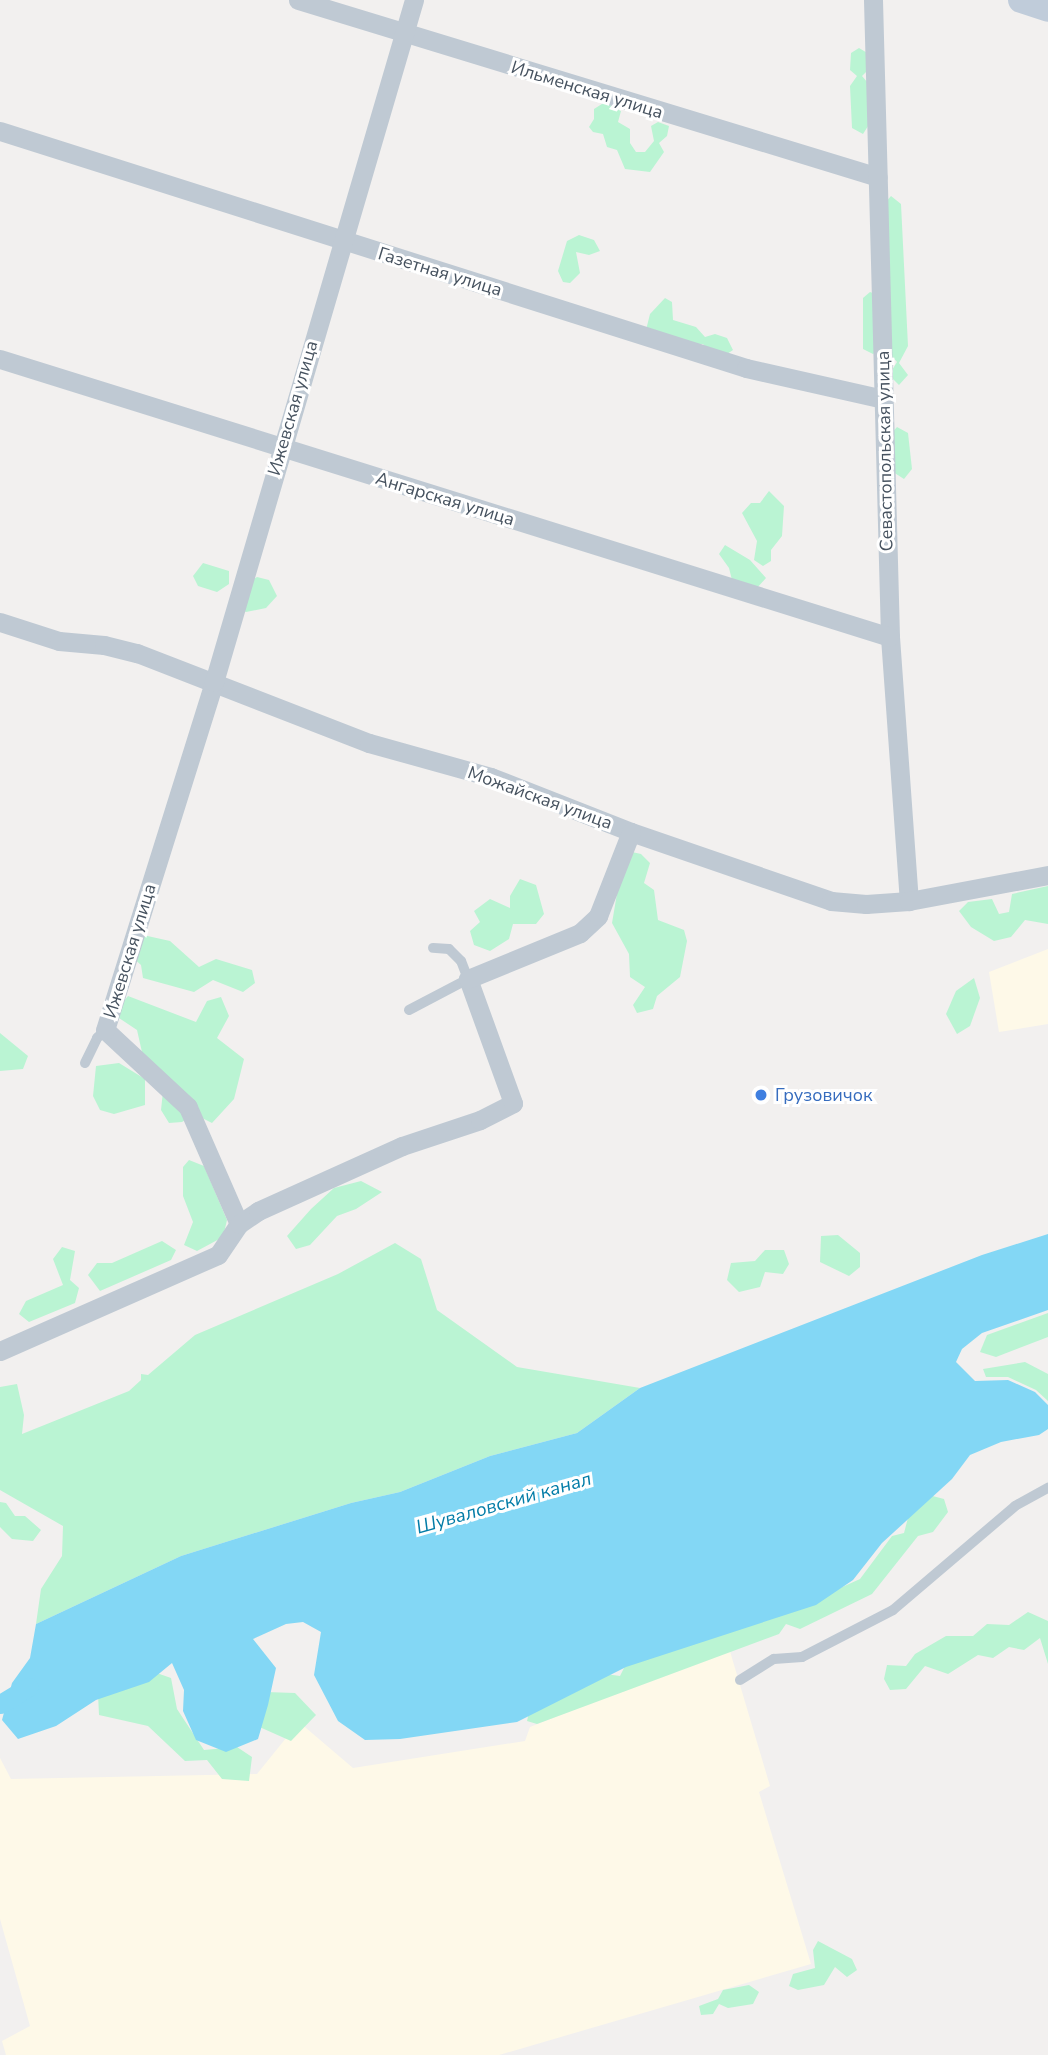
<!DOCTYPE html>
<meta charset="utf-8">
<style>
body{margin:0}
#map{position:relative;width:1048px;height:2055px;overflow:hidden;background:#f2f0ef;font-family:"Nunito Sans",sans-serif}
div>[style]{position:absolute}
.commercial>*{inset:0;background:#fef9e8}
.green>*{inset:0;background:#baf4d3}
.water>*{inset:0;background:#83d7f5}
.canal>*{height:19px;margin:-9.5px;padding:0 9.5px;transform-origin:9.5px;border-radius:9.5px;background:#83d7f5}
.lane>*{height:10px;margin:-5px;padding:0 5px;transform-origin:5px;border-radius:5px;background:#bfc9d3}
.street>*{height:19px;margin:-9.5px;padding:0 9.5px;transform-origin:9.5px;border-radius:9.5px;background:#bfc9d3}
.secondary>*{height:26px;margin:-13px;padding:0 13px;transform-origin:13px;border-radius:13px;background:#c0ccda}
.dots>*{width:19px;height:19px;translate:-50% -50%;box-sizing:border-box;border:4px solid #fff;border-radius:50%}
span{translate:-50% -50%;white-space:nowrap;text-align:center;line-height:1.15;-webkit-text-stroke:6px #fff;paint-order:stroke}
.street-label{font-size:18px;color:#46525f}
.shop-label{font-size:18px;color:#366cbe}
.left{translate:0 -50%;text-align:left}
.water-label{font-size:19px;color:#027ca7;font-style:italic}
</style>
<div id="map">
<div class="commercial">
<div style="clip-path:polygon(1048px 949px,1048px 1024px,999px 1032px,989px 972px)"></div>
<div style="clip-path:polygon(729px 1648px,770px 1786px,759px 1792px,811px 1964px,499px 2055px,6px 2055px,2px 2041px,30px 2026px,0 1919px,0 1758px,11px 1779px,257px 1774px,299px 1722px,353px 1768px,525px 1741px,530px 1727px)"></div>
</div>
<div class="green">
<div style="clip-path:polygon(859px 48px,869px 54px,869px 69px,862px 76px,868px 83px,870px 123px,863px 134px,852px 128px,850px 86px,857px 76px,850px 70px,851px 53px)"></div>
<div style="clip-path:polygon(605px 102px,621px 111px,618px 122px,630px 129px,630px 143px,636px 152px,645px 152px,654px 141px,651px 126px,658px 122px,669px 126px,667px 136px,659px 143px,664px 152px,650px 172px,625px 169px,617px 150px,607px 147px,603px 134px,593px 132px,589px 127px,594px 119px,594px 109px)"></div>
<div style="clip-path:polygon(891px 196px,901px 204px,908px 346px,899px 363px,908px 375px,899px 385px,889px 375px,897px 362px,889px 353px,885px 203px)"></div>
<div style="clip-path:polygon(579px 235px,594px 240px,600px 251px,589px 255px,576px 252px,580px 273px,570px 283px,563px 282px,558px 271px,567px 241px)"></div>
<div style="clip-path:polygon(870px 292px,878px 295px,879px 350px,873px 354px,863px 349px,863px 298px)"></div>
<div style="clip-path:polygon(665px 298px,672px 302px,673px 320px,696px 327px,705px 337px,715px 334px,727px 338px,733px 350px,724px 356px,710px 353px,703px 344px,682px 345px,646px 330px,650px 314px)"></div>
<div style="clip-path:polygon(897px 427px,908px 433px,912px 469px,904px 479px,893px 472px,889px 436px)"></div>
<div style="clip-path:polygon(769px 491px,784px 506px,782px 536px,771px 550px,771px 561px,763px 566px,754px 560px,757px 541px,742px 513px,751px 503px,760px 503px)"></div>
<div style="clip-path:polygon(725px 545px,750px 560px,766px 578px,756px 589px,733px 584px,729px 568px,719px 554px)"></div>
<div style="clip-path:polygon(203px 563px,229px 571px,229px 584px,217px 592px,198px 586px,193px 576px)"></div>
<div style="clip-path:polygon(257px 577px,269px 580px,277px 596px,266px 608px,246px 612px,233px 606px,235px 591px)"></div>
<div style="clip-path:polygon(632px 852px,641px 854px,650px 863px,644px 883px,654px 890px,658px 920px,684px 930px,687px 941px,680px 977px,657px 996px,653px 1009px,637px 1013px,633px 1005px,645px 987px,630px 977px,629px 954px,612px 923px,621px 870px)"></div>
<div style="clip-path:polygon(520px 879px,536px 885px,544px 914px,536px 924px,513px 924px,509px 939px,490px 951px,474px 945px,470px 931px,480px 922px,474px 911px,490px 899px,510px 908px,510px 896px)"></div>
<div style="clip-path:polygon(1048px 886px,1048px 924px,1025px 920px,1011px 937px,994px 941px,971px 927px,959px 911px,968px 902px,992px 899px,999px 914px,1009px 912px,1012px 894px)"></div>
<div style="clip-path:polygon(143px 935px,170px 941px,199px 967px,216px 959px,252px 970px,255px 983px,243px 992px,213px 980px,194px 992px,143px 978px,141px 965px,132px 957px)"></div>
<div style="clip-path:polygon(974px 978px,980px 998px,970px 1026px,957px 1034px,946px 1014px,956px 991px)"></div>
<div style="clip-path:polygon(128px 996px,196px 1022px,207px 1001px,221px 997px,229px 1016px,217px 1038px,244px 1059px,234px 1099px,212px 1123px,194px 1114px,182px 1122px,169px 1123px,161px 1110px,164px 1082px,144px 1061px,137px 1030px,113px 1014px)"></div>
<div style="clip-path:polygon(0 1033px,28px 1056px,23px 1069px,0 1071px)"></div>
<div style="clip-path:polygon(119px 1063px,145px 1079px,145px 1105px,114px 1114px,100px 1110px,93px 1096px,96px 1066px)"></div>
<div style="clip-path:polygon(189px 1160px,204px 1166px,227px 1220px,223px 1237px,197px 1251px,184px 1245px,193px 1222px,183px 1196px,183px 1167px)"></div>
<div style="clip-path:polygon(361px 1181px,382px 1192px,356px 1209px,337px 1216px,310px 1245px,296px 1249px,287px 1236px,311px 1209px,334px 1188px)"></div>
<div style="clip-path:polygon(838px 1235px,860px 1253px,860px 1267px,849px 1276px,820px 1262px,821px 1236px)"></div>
<div style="clip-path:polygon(162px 1241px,176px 1250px,171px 1260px,100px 1291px,88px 1275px,97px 1263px,112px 1263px)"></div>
<div style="clip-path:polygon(395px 1243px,421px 1259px,437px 1310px,517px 1367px,640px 1388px,577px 1433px,490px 1456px,400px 1492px,351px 1503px,181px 1556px,36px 1624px,41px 1589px,62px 1556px,63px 1526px,0 1490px,0 1387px,17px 1384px,24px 1415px,22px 1434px,129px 1391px,141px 1380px,141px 1374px,148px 1375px,195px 1335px,338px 1274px)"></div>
<div style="clip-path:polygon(62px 1247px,75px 1251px,70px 1280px,79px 1288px,75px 1303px,29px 1322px,19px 1314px,26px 1301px,63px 1285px,53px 1259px)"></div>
<div style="clip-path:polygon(765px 1250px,784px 1250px,789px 1264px,783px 1274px,765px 1272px,760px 1287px,739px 1292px,727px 1280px,731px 1263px,755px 1261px)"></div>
<div style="clip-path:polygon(1048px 1313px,1048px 1337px,996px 1357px,980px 1352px,987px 1335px)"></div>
<div style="clip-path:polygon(1025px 1362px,1048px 1374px,1048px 1401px,1036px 1390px,1008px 1377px,986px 1377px,983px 1369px)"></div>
<div style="clip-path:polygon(925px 1494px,944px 1499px,948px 1512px,933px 1532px,918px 1536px,872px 1594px,800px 1629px,786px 1624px,779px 1634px,537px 1724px,527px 1721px,529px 1712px,598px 1673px,620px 1676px,629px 1658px,787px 1612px,860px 1579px,892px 1536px,904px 1533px,909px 1514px)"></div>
<div style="clip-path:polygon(0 1502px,6px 1503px,15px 1516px,25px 1516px,41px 1530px,33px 1541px,12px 1539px,0 1527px)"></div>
<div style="clip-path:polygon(1028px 1612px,1048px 1621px,1048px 1664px,1040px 1638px,1024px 1650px,1009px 1647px,993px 1658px,978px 1655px,948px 1674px,925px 1666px,906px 1689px,890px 1690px,884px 1679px,887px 1665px,906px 1666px,915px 1654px,946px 1636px,973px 1636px,987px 1624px,1009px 1625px)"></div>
<div style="clip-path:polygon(151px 1671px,171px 1678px,177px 1709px,204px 1750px,237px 1747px,252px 1757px,249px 1781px,222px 1779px,207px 1760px,185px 1761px,148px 1726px,99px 1715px,98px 1694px)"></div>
<div style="clip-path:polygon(266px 1692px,295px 1693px,316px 1715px,291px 1741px,255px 1725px)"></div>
<div style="clip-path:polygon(818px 1941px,852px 1959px,857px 1970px,847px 1977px,835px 1967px,824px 1985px,798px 1990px,789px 1986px,793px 1974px,815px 1968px,813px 1950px)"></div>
<div style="clip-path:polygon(749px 1985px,759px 1992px,753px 2004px,728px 2008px,719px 2004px,713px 2014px,701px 2015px,699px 2006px,718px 1999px,723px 1990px)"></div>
</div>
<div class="water">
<div style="clip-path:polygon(1048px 1234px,1048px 1310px,982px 1333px,962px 1349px,956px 1362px,975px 1381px,1008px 1380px,1035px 1392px,1048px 1405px,1048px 1429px,1039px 1435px,1001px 1442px,970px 1455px,952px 1479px,882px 1543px,853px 1580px,816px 1605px,626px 1667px,517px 1722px,400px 1739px,365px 1740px,338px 1721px,314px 1675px,321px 1632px,303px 1622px,286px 1624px,253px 1639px,276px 1668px,268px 1705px,258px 1739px,226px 1752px,196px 1740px,183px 1711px,184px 1690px,172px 1663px,149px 1682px,96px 1700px,56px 1726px,18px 1739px,2px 1720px,12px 1683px,30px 1658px,36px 1624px,181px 1556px,351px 1503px,400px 1492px,490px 1456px,577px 1433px,640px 1388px,982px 1255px)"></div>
</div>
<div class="canal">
<div style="left:0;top:1704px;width:33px;rotate:-31deg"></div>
</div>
<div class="lane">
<div style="left:409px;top:1010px;width:67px;rotate:-27.7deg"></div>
<div style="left:468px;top:979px;width:19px;rotate:-111deg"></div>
<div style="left:461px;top:961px;width:17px;rotate:-135deg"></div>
<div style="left:449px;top:949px;width:16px;rotate:-176deg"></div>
<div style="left:85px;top:1063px;width:28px;rotate:-64deg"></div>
<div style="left:97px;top:1038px;width:11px;rotate:-45deg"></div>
<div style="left:740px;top:1680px;width:40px;rotate:-32deg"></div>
<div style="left:774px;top:1659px;width:28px;rotate:-4deg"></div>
<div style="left:802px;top:1657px;width:102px;rotate:-27.3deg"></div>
<div style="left:893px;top:1610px;width:160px;rotate:-40.4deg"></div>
<div style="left:1015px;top:1506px;width:38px;rotate:-29deg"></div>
</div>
<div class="street">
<div style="left:298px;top:0;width:606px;rotate:16.97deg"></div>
<div style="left:873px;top:0;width:637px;rotate:88.47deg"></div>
<div style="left:890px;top:637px;width:265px;rotate:85.9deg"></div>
<div style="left:0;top:131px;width:783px;rotate:17.62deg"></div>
<div style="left:746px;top:368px;width:141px;rotate:12.7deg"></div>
<div style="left:0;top:359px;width:932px;rotate:17.35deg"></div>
<div style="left:0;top:622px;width:62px;rotate:17.9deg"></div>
<div style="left:59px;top:641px;width:45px;rotate:5.1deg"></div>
<div style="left:104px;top:645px;width:34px;rotate:14deg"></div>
<div style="left:137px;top:653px;width:249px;rotate:21.2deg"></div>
<div style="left:369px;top:743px;width:127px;rotate:15.6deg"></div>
<div style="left:491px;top:777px;width:150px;rotate:21.4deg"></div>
<div style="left:631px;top:832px;width:212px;rotate:19deg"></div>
<div style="left:831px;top:901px;width:35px;rotate:5deg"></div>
<div style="left:866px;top:904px;width:43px;rotate:-4deg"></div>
<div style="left:909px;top:901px;width:141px;rotate:-10.6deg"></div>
<div style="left:239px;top:1224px;width:128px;rotate:-113.6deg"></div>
<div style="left:188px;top:1107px;width:113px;rotate:-137.1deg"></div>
<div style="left:105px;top:1030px;width:365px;rotate:-72.6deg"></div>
<div style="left:214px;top:682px;width:711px;rotate:-73.66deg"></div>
<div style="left:0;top:1351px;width:238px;rotate:-23.8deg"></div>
<div style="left:218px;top:1255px;width:37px;rotate:-56deg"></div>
<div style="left:239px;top:1224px;width:23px;rotate:-34deg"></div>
<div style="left:258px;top:1211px;width:158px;rotate:-24.3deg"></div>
<div style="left:402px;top:1146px;width:82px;rotate:-18.4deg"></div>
<div style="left:480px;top:1120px;width:37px;rotate:-27deg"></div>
<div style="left:513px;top:1103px;width:132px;rotate:-109.9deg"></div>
<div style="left:468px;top:979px;width:121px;rotate:-22.3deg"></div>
<div style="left:580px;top:933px;width:25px;rotate:-43deg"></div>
<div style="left:598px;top:916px;width:90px;rotate:-68.6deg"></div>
</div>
<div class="secondary">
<div style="left:1021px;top:0;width:28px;rotate:18deg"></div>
</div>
<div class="dots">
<div style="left:761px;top:1095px;background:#3f7fe0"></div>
</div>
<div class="street-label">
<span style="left:587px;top:90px;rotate:17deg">Ильменская улица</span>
<span style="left:440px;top:272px;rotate:17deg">Газетная улица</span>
<span style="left:293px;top:408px;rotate:-74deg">Ижевская улица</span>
<span style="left:885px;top:451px;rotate:-91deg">Севастопольская улица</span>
<span style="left:445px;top:499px;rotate:17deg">Ангарская улица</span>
<span style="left:540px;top:798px;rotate:20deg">Можайская улица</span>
<span style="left:130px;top:951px;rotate:-73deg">Ижевская улица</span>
</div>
<div class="shop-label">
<span class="left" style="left:775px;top:1095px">Грузовичок</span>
</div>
<div class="water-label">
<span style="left:504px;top:1504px;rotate:-16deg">Шуваловский канал</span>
</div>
</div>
